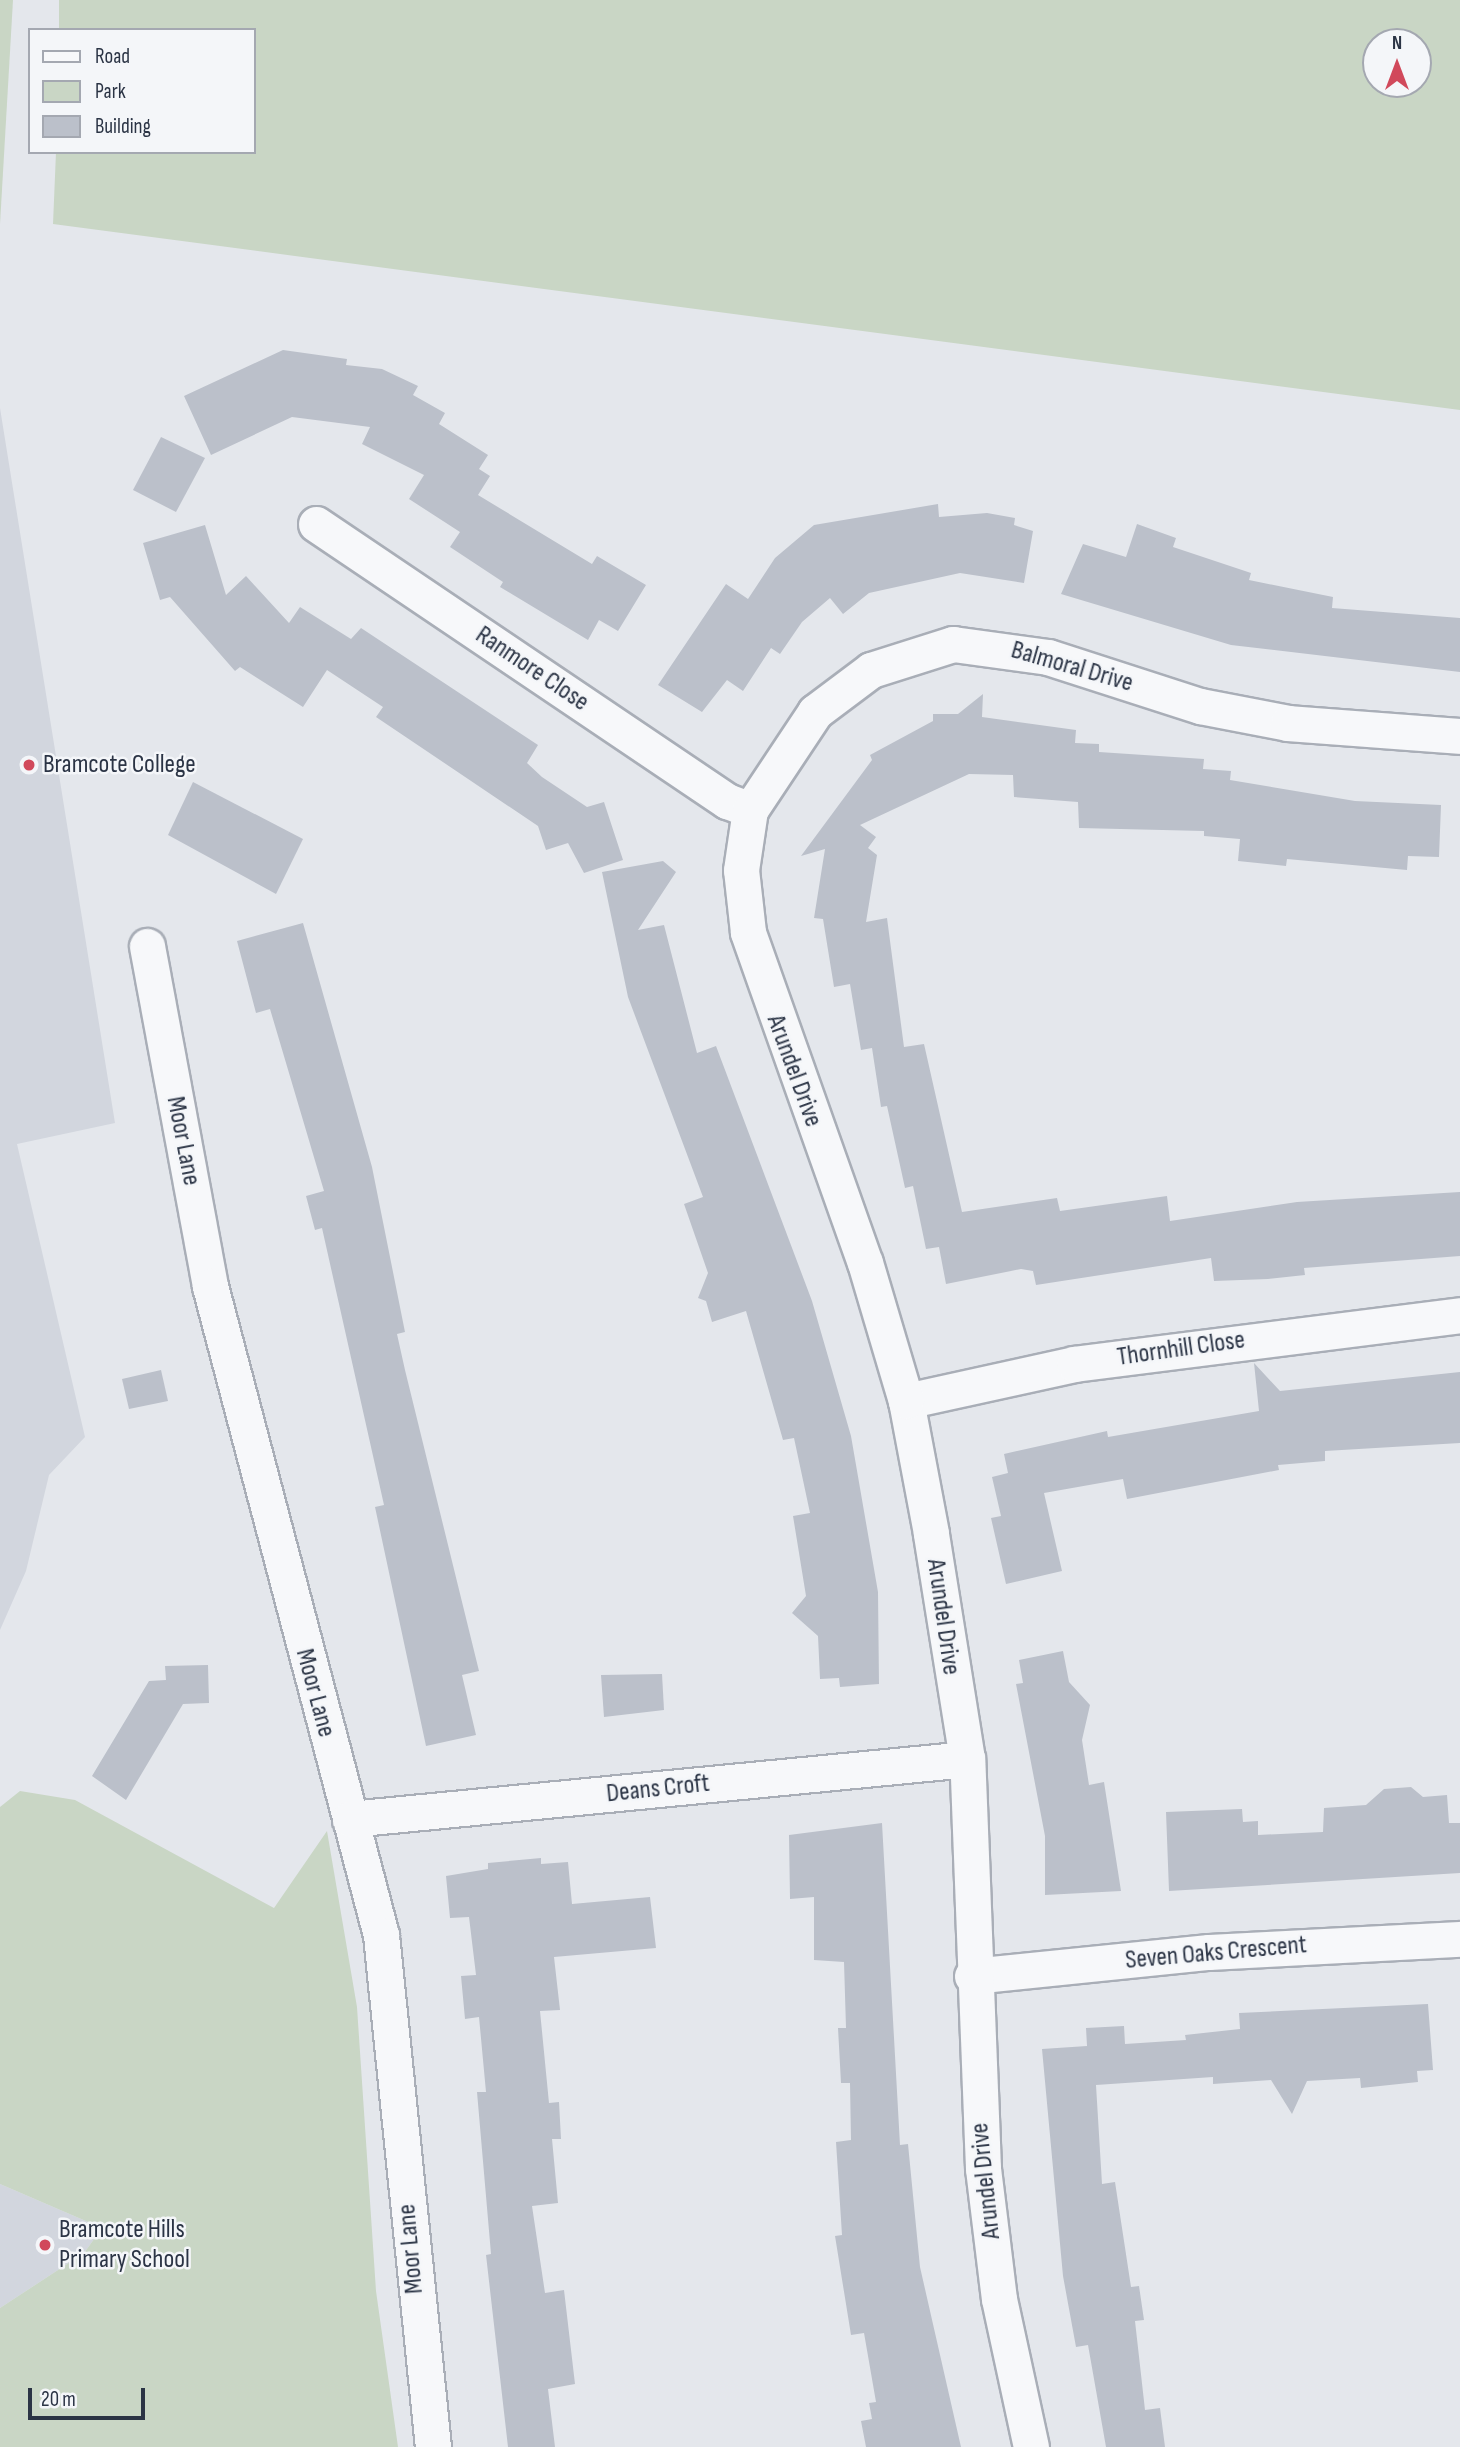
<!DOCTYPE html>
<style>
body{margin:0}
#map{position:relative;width:1460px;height:2447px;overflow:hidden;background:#e4e7ec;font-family:"Sofia Sans Condensed",sans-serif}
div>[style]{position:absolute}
.built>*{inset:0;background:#d2d6de}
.green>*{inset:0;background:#c9d6c5}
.building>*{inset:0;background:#bbc0ca}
.roads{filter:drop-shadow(2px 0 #a9aeb7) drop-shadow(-2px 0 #a9aeb7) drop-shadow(0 2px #a9aeb7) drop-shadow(0 -2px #a9aeb7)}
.street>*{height:35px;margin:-17.5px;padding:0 17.5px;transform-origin:17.5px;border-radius:17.5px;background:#f7f8fa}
.dots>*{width:19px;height:19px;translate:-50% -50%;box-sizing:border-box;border:4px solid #f4f6f9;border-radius:50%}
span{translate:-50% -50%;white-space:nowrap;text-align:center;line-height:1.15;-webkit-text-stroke:5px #f4f6f9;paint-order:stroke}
.street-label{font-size:26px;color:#2b3445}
.poi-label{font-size:26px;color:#2b3445}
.left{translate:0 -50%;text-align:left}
.legend{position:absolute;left:28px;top:28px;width:228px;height:126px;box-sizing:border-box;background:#f4f6f9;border:2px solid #a4a8b1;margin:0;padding:9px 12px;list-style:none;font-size:21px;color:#2b3445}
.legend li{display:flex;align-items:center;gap:14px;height:35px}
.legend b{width:35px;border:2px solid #a4a8b1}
.north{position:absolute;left:1362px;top:28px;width:70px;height:70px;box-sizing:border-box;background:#f4f6f9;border:2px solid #a4a8b1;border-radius:50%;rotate:0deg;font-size:19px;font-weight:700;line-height:28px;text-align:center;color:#2b3445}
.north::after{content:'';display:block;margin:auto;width:24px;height:32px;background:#d1495b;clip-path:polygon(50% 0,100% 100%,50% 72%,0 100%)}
.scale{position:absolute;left:28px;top:2388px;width:117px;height:32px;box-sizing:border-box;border:4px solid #2b3445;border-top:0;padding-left:9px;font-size:21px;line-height:24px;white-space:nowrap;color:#2b3445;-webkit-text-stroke:5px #f4f6f9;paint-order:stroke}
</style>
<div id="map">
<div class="built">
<div style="clip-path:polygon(0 408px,115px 1123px,17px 1144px,85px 1437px,49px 1475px,26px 1571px,0 1630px)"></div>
<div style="clip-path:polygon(0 2184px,102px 2228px,84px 2253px,0 2308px)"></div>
</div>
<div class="green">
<div style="clip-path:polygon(0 0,13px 0,0 224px)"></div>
<div style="clip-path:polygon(evenodd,59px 0,1460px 0,1460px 410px,53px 224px,56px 152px,254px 152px,254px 30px,59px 30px,59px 0,1418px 42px,1418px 84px,1376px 84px,1376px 42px,1418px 42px)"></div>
<div style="clip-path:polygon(20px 1791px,75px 1800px,274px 1908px,327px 1831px,357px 2007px,376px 2291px,398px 2447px,0 2447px,0 2308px,84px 2253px,102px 2228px,0 2184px,0 1807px)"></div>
</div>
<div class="building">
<div style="clip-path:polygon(283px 350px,347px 359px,346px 365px,382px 369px,418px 386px,413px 395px,445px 413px,439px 424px,488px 455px,479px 469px,490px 476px,478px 495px,592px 564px,597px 556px,646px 585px,618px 631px,599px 620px,588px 640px,500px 587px,503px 582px,450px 547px,460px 532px,409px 499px,424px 475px,362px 444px,370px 427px,292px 417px,211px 455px,184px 396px)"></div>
<div style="clip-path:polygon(161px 437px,205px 458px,176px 512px,133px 490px)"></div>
<div style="clip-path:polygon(938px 504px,939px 517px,987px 513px,1015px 518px,1014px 525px,1033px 531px,1024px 583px,960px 573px,869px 593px,843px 614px,830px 598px,802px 622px,780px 654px,771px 648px,743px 691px,727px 680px,702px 712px,658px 685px,726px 584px,748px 599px,775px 558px,814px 525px)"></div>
<div style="clip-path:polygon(1137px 524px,1176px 538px,1173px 547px,1251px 573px,1249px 580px,1333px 597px,1332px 608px,1460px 618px,1460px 672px,1231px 645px,1061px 594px,1083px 544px,1126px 557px)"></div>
<div style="clip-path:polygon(205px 525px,226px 595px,246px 576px,289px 623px,300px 607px,351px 639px,361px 628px,538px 745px,527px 763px,542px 777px,587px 807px,604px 802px,623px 860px,584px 873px,568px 843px,546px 850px,538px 826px,376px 717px,383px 707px,327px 670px,303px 707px,240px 667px,235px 671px,170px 597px,160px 600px,143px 543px)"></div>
<div style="clip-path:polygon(983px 694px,982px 717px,1076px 730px,1075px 743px,1099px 744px,1099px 752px,1204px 759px,1203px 769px,1231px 771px,1230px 780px,1355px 801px,1441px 805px,1439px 857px,1408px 856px,1407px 870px,1287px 859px,1286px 866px,1238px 861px,1240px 839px,1204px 836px,1204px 831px,1079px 828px,1078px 802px,1014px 797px,1013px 775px,969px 774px,860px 825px,876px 837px,868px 848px,877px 855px,866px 922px,887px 918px,904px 1047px,924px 1044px,962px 1212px,1057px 1198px,1060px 1211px,1167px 1196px,1170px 1221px,1297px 1202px,1460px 1192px,1460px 1256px,1304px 1268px,1305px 1275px,1268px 1279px,1214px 1281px,1211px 1258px,1036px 1285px,1033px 1271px,1021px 1269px,946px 1284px,939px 1247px,926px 1249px,913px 1186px,905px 1188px,887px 1106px,881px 1107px,872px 1048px,861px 1050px,850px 984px,834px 987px,823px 919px,814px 918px,825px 849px,801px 856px,872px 760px,870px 755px,933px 721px,933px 714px,958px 714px)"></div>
<div style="clip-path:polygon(193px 782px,303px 839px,276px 894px,168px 835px)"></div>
<div style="clip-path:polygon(663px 861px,676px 872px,638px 930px,664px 925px,697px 1053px,716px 1046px,812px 1301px,851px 1436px,878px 1592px,879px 1684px,840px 1687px,839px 1678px,820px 1679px,818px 1636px,792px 1613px,806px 1596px,793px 1516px,810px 1513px,794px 1438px,783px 1440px,746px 1311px,712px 1322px,706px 1301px,698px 1298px,708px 1273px,684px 1204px,703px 1197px,628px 997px,602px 872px)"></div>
<div style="clip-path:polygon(303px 923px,372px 1167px,405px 1332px,397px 1334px,405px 1370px,479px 1671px,462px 1675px,476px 1735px,426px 1746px,375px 1507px,384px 1505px,322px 1228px,315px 1230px,306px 1196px,324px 1191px,270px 1009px,256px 1013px,237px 941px)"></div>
<div style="clip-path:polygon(1254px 1363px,1280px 1391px,1460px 1372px,1460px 1443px,1325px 1451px,1325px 1461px,1278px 1465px,1279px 1470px,1127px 1499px,1123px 1479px,1044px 1493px,1062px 1571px,1006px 1584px,991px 1518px,1001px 1516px,992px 1477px,1008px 1473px,1004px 1454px,1107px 1431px,1108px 1437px,1259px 1411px)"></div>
<div style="clip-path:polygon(161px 1370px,168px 1401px,129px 1409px,122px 1379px)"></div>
<div style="clip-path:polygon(1063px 1651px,1069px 1682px,1090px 1705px,1082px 1740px,1089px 1785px,1104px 1782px,1121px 1891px,1045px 1895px,1045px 1836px,1016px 1684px,1023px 1683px,1019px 1660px)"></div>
<div style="clip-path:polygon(208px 1665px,209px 1703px,183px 1704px,126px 1800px,92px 1776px,149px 1681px,166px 1680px,165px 1666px)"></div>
<div style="clip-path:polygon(662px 1674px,664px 1710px,604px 1717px,601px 1675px)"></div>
<div style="clip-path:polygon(1411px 1787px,1423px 1797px,1447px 1795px,1449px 1823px,1460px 1823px,1460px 1873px,1169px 1891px,1166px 1812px,1242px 1809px,1243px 1822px,1258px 1821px,1258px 1835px,1323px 1832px,1324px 1808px,1366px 1805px,1384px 1789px)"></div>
<div style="clip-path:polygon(882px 1823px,900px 2145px,908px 2144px,920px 2267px,961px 2447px,866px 2447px,861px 2421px,872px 2419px,869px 2403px,876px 2402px,864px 2333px,851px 2335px,835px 2236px,842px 2235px,836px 2142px,851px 2140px,850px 2083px,841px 2083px,838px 2028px,846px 2028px,844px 1962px,814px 1960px,814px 1897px,790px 1899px,789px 1835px)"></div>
<div style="clip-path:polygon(541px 1858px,541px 1864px,568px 1862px,572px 1904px,650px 1897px,656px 1948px,554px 1957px,560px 2010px,540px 2011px,549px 2103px,559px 2102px,561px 2139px,552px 2139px,558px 2203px,532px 2206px,545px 2293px,564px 2290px,575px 2384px,548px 2389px,555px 2447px,508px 2447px,486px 2255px,491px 2254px,477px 2092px,486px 2092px,479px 2017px,465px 2019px,461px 1976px,476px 1975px,469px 1917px,450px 1918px,446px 1876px,488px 1869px,488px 1863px)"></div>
<div style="clip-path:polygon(1428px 2004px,1433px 2070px,1417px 2071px,1418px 2082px,1361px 2088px,1360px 2078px,1307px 2081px,1292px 2114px,1271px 2080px,1213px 2084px,1213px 2077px,1096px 2085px,1102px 2184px,1115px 2182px,1131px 2287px,1139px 2286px,1144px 2320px,1135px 2321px,1145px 2410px,1160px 2408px,1165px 2447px,1106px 2447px,1088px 2345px,1076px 2347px,1063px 2276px,1042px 2049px,1087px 2046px,1086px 2028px,1124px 2026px,1125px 2044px,1186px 2040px,1185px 2035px,1240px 2029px,1239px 2013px)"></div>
</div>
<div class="roads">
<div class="street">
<div style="left:316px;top:524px;width:496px;rotate:34deg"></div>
<div style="left:727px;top:801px;width:25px;rotate:21deg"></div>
<div style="left:147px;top:946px;width:346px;rotate:79.5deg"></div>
<div style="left:210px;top:1286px;width:671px;rotate:75.24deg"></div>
<div style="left:381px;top:1935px;width:515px;rotate:84.2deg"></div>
<div style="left:906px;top:1401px;width:172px;rotate:-12.4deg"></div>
<div style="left:1074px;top:1364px;width:389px;rotate:-7.2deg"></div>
<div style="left:350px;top:1819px;width:620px;rotate:-5.55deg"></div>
<div style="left:972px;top:1976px;width:238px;rotate:-5.8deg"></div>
<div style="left:1209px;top:1952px;width:251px;rotate:-3deg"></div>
<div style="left:1031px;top:2447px;width:151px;rotate:-102.2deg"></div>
<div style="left:999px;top:2299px;width:132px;rotate:-97deg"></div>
<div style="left:983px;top:2168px;width:409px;rotate:-92.2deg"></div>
<div style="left:967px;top:1759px;width:229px;rotate:-99.1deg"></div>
<div style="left:931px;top:1533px;width:134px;rotate:-100.7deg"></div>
<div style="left:906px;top:1401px;width:144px;rotate:-106.5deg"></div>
<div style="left:865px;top:1263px;width:351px;rotate:-109.5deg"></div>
<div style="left:748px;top:932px;width:62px;rotate:-96.4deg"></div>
<div style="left:741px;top:870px;width:61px;rotate:-81.5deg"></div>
<div style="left:750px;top:810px;width:118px;rotate:-56.4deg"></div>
<div style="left:815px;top:712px;width:70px;rotate:-36.9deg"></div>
<div style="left:871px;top:670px;width:86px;rotate:-17.6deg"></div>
<div style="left:953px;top:644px;width:96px;rotate:7.8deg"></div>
<div style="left:1048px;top:657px;width:160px;rotate:17.9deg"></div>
<div style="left:1200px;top:706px;width:90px;rotate:10.9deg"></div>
<div style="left:1288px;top:723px;width:172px;rotate:4.3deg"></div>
</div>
</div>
<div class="dots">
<div style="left:29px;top:765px;background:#d1495b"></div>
<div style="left:45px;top:2245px;background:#d1495b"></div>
</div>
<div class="street-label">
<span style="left:1072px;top:667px;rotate:16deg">Balmoral Drive</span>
<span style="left:532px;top:669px;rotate:34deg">Ranmore Close</span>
<span style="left:794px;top:1071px;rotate:70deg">Arundel Drive</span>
<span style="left:183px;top:1141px;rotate:79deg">Moor Lane</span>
<span style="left:1181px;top:1349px;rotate:-8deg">Thornhill Close</span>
<span style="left:943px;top:1617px;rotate:82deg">Arundel Drive</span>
<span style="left:315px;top:1693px;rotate:75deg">Moor Lane</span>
<span style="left:658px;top:1789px;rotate:-6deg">Deans Croft</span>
<span style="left:1216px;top:1953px;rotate:-5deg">Seven Oaks Crescent</span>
<span style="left:986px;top:2181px;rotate:-96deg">Arundel Drive</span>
<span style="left:411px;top:2249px;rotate:-95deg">Moor Lane</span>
</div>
<div class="poi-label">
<span class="left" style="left:43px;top:765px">Bramcote College</span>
<span class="left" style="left:59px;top:2245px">Bramcote Hills<br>Primary School</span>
</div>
<ul class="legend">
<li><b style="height:9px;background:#f7f8fa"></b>Road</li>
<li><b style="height:19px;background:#c9d6c5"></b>Park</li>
<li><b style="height:19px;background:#bbc0ca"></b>Building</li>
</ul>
<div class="north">N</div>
<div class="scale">20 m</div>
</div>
